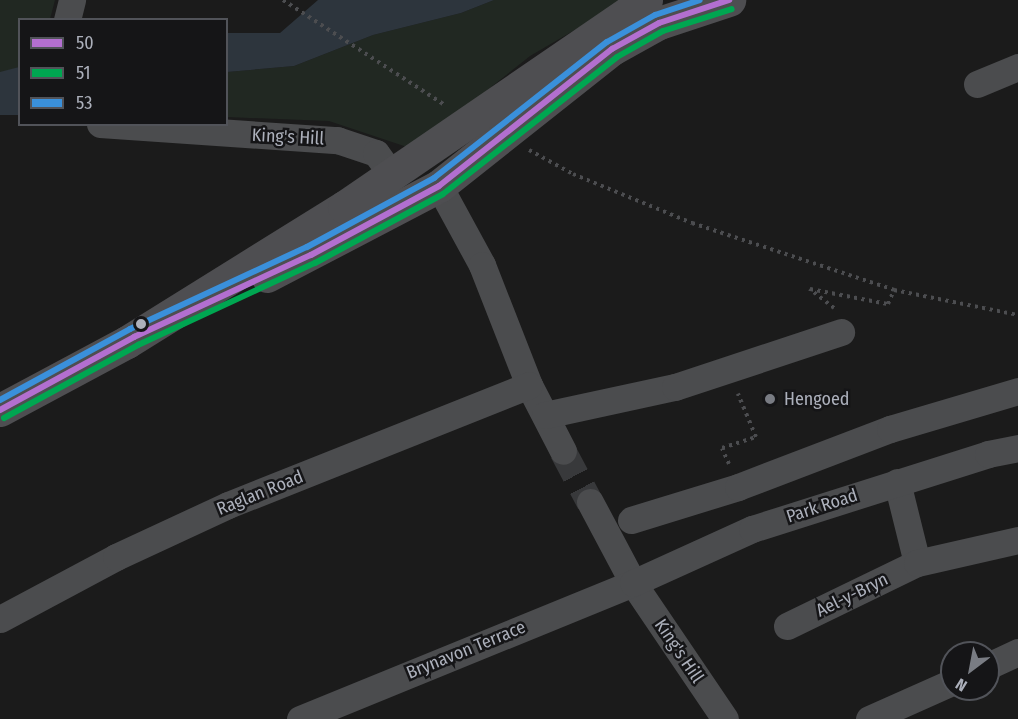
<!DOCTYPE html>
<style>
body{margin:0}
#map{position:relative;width:1018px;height:719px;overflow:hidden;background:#1b1b1b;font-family:"Fira Sans Condensed",sans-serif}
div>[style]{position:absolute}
.green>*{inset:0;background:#212822}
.water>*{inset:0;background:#2d353d}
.minor-tunnel>*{height:27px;margin-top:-13.5px;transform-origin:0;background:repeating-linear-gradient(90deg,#38393b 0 27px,transparent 0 41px)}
.path>*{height:4px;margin-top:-2px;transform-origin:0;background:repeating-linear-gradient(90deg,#4c4d50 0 3px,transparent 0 7.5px)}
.minor>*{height:27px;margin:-13.5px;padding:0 13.5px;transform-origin:13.5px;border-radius:13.5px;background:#4b4c4e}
.major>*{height:33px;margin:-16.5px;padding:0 16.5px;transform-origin:16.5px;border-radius:16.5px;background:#4e4e51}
.bus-1>*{height:6px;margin:-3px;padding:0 3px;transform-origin:3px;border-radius:3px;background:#b36fd0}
.bus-2>*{height:6px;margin:-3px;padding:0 3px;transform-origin:3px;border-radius:3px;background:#00a651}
.bus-3>*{height:6px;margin:-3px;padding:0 3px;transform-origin:3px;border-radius:3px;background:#3a90db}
.dots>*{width:16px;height:16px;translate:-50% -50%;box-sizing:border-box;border:3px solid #151517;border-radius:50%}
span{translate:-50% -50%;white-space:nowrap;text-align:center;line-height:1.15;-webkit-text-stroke:5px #151517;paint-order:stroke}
.street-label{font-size:18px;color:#acb0bb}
.poi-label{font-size:18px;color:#acb0bb}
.left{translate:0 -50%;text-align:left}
.legend{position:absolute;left:18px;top:18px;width:210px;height:108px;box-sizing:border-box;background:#151517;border:2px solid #515359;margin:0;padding:8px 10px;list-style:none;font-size:18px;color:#acb0bb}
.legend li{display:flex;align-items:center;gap:12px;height:30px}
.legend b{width:30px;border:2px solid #515359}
.north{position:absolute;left:940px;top:641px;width:60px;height:60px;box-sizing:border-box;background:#151517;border:2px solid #515359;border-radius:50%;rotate:212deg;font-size:16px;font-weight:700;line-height:24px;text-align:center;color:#acb0bb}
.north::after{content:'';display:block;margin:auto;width:21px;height:27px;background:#797c83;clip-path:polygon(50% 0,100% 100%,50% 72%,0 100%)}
</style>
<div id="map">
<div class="green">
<div style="clip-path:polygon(0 0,55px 0,50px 19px,20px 20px,19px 67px,4px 72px,0 72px)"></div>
<div style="clip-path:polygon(494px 0,626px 0,530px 56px,413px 149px,329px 121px,227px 117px,227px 72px,294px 66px,373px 35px,461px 13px)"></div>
</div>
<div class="water">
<div style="clip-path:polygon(318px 0,494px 0,461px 13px,373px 35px,294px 66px,227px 72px,227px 33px,280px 33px)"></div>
<div style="clip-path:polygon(19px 67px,19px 115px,0 115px,0 72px)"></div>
</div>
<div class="minor-tunnel">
<div style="left:563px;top:451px;width:58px;rotate:62.1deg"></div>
</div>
<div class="path">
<div style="left:283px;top:0;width:191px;rotate:33deg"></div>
<div style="left:529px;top:150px;width:50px;rotate:28.6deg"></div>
<div style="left:573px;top:174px;width:129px;rotate:22.4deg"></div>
<div style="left:692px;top:223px;width:213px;rotate:18.3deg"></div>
<div style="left:894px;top:290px;width:126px;rotate:11.4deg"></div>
<div style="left:834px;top:308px;width:31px;rotate:-142deg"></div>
<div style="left:810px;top:289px;width:79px;rotate:10.9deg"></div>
<div style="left:888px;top:304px;width:15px;rotate:-67deg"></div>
<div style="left:729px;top:464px;width:17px;rotate:-114deg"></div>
<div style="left:722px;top:448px;width:36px;rotate:-18deg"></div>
<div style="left:756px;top:437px;width:47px;rotate:-112.7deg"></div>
</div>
<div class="minor">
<div style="left:67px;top:20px;width:21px;rotate:-76deg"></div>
<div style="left:977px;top:84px;width:44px;rotate:-22.5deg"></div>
<div style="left:100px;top:124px;width:238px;rotate:3.9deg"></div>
<div style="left:337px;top:140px;width:41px;rotate:18.4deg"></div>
<div style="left:376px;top:153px;width:27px;rotate:54deg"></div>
<div style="left:439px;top:186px;width:90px;rotate:61.4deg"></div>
<div style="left:482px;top:265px;width:129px;rotate:68.6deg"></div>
<div style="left:529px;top:385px;width:74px;rotate:62.7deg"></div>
<div style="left:545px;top:415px;width:133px;rotate:-12.2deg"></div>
<div style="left:675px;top:387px;width:175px;rotate:-18.3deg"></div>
<div style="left:897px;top:482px;width:83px;rotate:76.1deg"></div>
<div style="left:590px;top:502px;width:92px;rotate:62deg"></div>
<div style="left:633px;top:583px;width:164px;rotate:55.9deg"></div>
<div style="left:631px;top:520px;width:112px;rotate:-17.1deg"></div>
<div style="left:738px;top:487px;width:163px;rotate:-20.9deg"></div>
<div style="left:890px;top:429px;width:134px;rotate:-16.5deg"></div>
<div style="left:0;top:619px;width:132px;rotate:-28.1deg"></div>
<div style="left:116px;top:557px;width:123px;rotate:-24.9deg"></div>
<div style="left:228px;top:505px;width:324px;rotate:-21.7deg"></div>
<div style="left:787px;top:626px;width:144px;rotate:-25.9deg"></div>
<div style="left:917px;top:563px;width:104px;rotate:-12.8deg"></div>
<div style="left:988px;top:666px;width:33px;rotate:-25deg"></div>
<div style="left:300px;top:719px;width:360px;rotate:-22.2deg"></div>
<div style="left:633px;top:583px;width:131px;rotate:-24.4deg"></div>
<div style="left:752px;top:529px;width:248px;rotate:-17.6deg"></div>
<div style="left:988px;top:454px;width:31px;rotate:-11deg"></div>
<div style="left:869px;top:719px;width:91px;rotate:-24deg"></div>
</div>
<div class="major">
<div style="left:267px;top:276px;width:194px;rotate:-27.6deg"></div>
<div style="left:439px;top:186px;width:221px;rotate:-38.4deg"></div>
<div style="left:612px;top:49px;width:54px;rotate:-29deg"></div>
<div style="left:659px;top:23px;width:74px;rotate:-18.2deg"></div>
<div style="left:0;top:410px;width:144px;rotate:-28.2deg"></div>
<div style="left:127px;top:342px;width:256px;rotate:-31.9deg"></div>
<div style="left:344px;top:207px;width:366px;rotate:-34.4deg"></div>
</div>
<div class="bus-1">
<div style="left:0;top:410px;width:153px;rotate:-28.6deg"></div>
<div style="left:134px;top:337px;width:195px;rotate:-24.9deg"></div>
<div style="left:311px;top:255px;width:145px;rotate:-28.3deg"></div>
<div style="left:439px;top:186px;width:221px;rotate:-38.4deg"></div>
<div style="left:612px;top:49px;width:54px;rotate:-29deg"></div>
<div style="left:659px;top:23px;width:74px;rotate:-18.2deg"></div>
</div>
<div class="bus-2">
<div style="left:4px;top:418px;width:153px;rotate:-28.6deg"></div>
<div style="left:138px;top:345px;width:195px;rotate:-24.9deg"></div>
<div style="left:315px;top:263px;width:145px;rotate:-28.3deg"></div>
<div style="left:443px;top:194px;width:221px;rotate:-38.2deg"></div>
<div style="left:617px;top:57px;width:53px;rotate:-29.5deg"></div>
<div style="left:663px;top:31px;width:72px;rotate:-17.7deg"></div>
</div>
<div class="bus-3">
<div style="left:0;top:400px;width:148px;rotate:-28.6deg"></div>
<div style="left:130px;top:329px;width:195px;rotate:-24.9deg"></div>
<div style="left:307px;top:247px;width:145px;rotate:-28.5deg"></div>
<div style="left:434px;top:178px;width:220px;rotate:-38.2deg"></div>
<div style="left:607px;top:42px;width:55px;rotate:-29.4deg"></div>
<div style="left:655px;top:15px;width:47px;rotate:-18.4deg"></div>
</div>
<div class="dots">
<div style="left:141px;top:324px;background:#acb0bb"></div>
<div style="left:770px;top:399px;background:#797c83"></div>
</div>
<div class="street-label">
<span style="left:288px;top:137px;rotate:3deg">King's Hill</span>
<span style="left:260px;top:493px;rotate:-22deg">Raglan Road</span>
<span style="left:822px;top:506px;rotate:-18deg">Park Road</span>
<span style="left:852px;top:595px;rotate:-26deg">Ael-y-Bryn</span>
<span style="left:466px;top:650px;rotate:-22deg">Brynavon Terrace</span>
<span style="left:679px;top:651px;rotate:56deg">King's Hill</span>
</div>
<div class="poi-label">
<span class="left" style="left:784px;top:399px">Hengoed</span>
</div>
<ul class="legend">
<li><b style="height:8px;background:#b36fd0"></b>50</li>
<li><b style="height:8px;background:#00a651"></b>51</li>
<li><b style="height:8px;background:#3a90db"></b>53</li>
</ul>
<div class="north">N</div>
</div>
